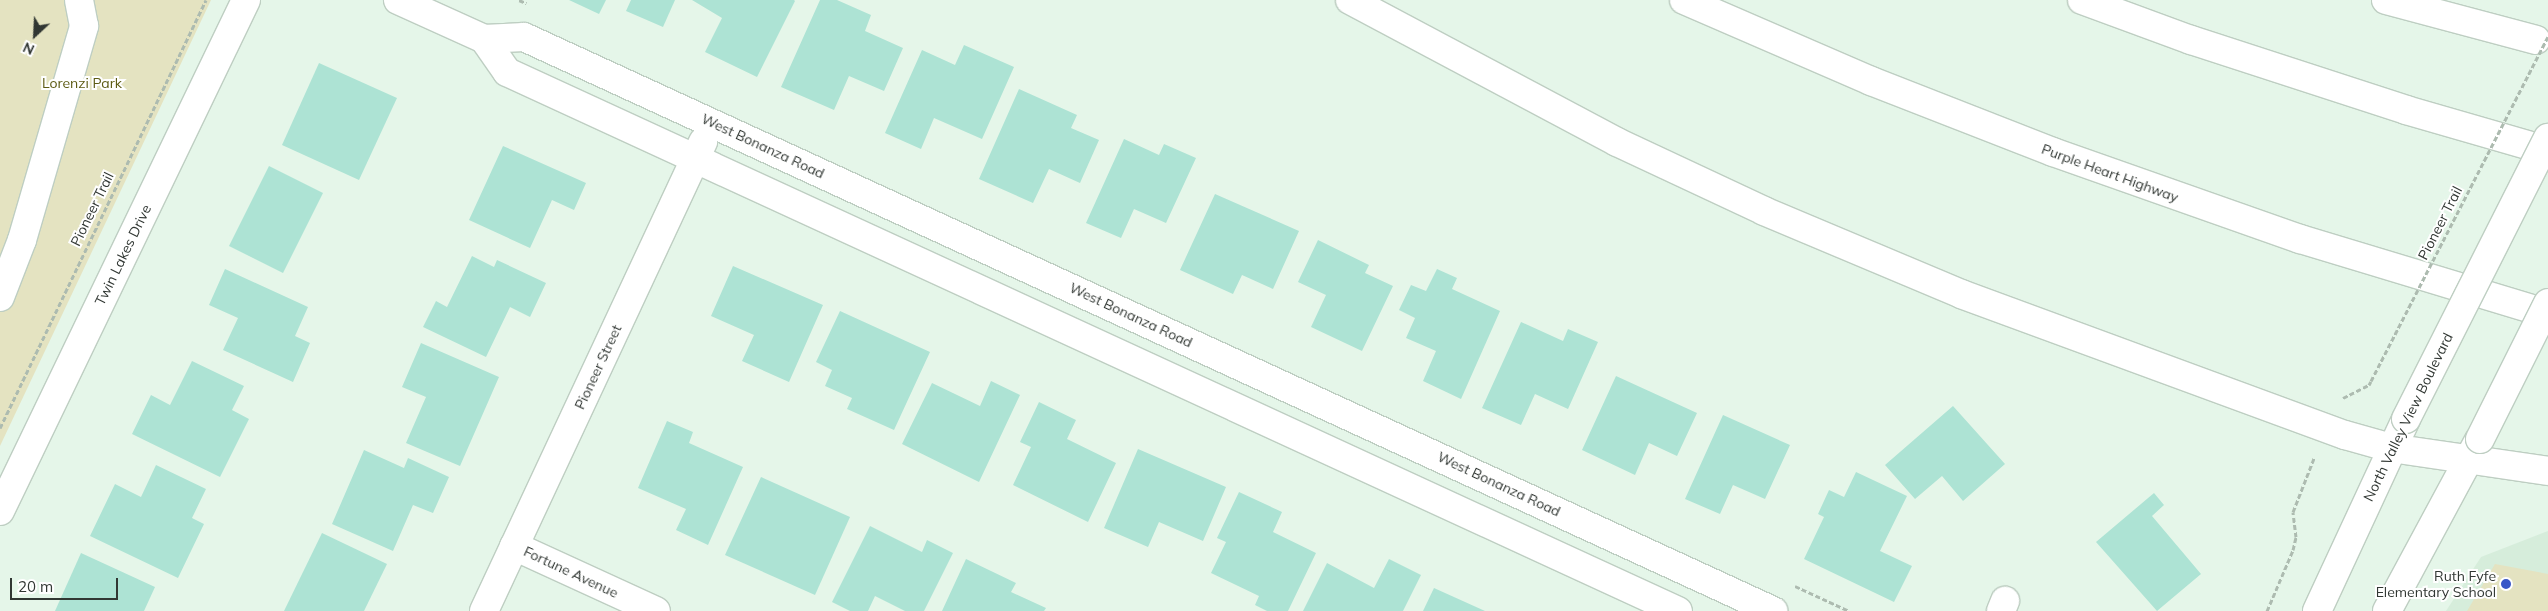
<!DOCTYPE html>
<style>
body{margin:0}
#map{position:relative;width:2548px;height:611px;overflow:hidden;background:#e5f6e9;font-family:Mulish,sans-serif}
div>[style]{position:absolute}
.built>*{inset:0;background:#d6eddb}
.green>*{inset:0;background:#e4e3c1}
.building>*{inset:0;background:#ade3d4}
.path>*{height:3px;margin-top:-1.5px;transform-origin:0;background:repeating-linear-gradient(90deg,#adbbb0 0 5px,transparent 0 7.5px)}
.roads{filter:drop-shadow(1px 0 #becec2) drop-shadow(-1px 0 #becec2) drop-shadow(0 1px #becec2) drop-shadow(0 -1px #becec2)}
.minor>*{height:28px;margin:-14px;padding:0 14px;transform-origin:14px;border-radius:14px;background:#fff}
.major>*{height:28px;margin:-14px;padding:0 14px;transform-origin:14px;border-radius:14px;background:#fff}
.highway>*{height:28px;margin:-14px;padding:0 14px;transform-origin:14px;border-radius:14px;background:#fff}
.path-bridge>*{height:3px;margin-top:-1.5px;transform-origin:0;background:repeating-linear-gradient(90deg,#adbbb0 0 5px,transparent 0 7.5px)}
.bridges{filter:drop-shadow(1px 0 #becec2) drop-shadow(-1px 0 #becec2) drop-shadow(0 1px #becec2) drop-shadow(0 -1px #becec2)}
.major-bridge>*{height:28px;margin:-14px;padding:0 14px;transform-origin:14px;border-radius:14px;background:#fff}
.dots>*{width:14px;height:14px;translate:-50% -50%;box-sizing:border-box;border:2px solid #fff;border-radius:50%}
span{translate:-50% -50%;white-space:nowrap;text-align:center;line-height:1.15;-webkit-text-stroke:4px #fff;paint-order:stroke}
.park-label{font-size:14px;color:#5c5a13}
.street-label{font-size:14px;color:#313733}
.poi-label{font-size:14px;color:#313733}
.right{translate:-100% -50%;text-align:right}
.north{position:absolute;left:10px;top:10px;width:50px;height:50px;-webkit-text-stroke:4px #fff;paint-order:stroke;rotate:205deg;font-size:14px;font-weight:700;line-height:20px;text-align:center;color:#313733}
.north::after{content:'';display:block;margin:auto;width:18px;height:22px;background:#313733;clip-path:polygon(50% 0,100% 100%,50% 72%,0 100%)}
.scale{position:absolute;left:10px;top:578px;width:108px;height:22px;box-sizing:border-box;border:2px solid #313733;border-top:0;padding-left:6px;font-size:15px;line-height:18px;white-space:nowrap;color:#313733;-webkit-text-stroke:4px #fff;paint-order:stroke}
</style>
<div id="map">
<div class="built">
<div style="clip-path:polygon(2548px 531px,2548px 611px,2446px 611px,2481px 557px)"></div>
</div>
<div class="green">
<div style="clip-path:polygon(0 0,211px 0,0 446px)"></div>
<div style="clip-path:polygon(2495px 564px,2548px 574px,2548px 611px,2467px 611px)"></div>
</div>
<div class="building">
<div style="clip-path:polygon(569px 0,606px 0,599px 14px)"></div>
<div style="clip-path:polygon(631px 0,675px 0,663px 27px,626px 11px)"></div>
<div style="clip-path:polygon(692px 0,794px 0,795px 1px,757px 77px,705px 52px,722px 18px)"></div>
<div style="clip-path:polygon(820px 0,837px 0,871px 15px,865px 31px,903px 48px,884px 91px,849px 76px,834px 110px,781px 87px)"></div>
<div style="clip-path:polygon(964px 45px,1014px 67px,982px 139px,934px 118px,921px 149px,885px 133px,922px 50px,955px 65px)"></div>
<div style="clip-path:polygon(319px 63px,397px 98px,359px 180px,282px 145px)"></div>
<div style="clip-path:polygon(1019px 89px,1077px 115px,1071px 128px,1099px 140px,1080px 183px,1049px 169px,1033px 203px,979px 179px)"></div>
<div style="clip-path:polygon(1124px 139px,1159px 155px,1164px 144px,1196px 158px,1166px 223px,1134px 209px,1121px 238px,1086px 223px)"></div>
<div style="clip-path:polygon(503px 146px,586px 183px,574px 210px,552px 200px,530px 248px,469px 220px)"></div>
<div style="clip-path:polygon(269px 166px,323px 193px,283px 273px,229px 246px)"></div>
<div style="clip-path:polygon(1215px 194px,1299px 231px,1273px 289px,1242px 275px,1233px 294px,1180px 270px)"></div>
<div style="clip-path:polygon(1318px 240px,1369px 265px,1365px 273px,1393px 286px,1362px 351px,1311px 327px,1326px 295px,1298px 282px)"></div>
<div style="clip-path:polygon(472px 256px,494px 267px,497px 260px,546px 283px,530px 317px,510px 307px,486px 357px,423px 327px,436px 301px,447px 307px)"></div>
<div style="clip-path:polygon(733px 266px,823px 305px,789px 382px,742px 361px,754px 335px,711px 316px)"></div>
<div style="clip-path:polygon(225px 269px,308px 307px,295px 336px,310px 343px,293px 382px,223px 350px,238px 318px,209px 305px)"></div>
<div style="clip-path:polygon(1437px 269px,1457px 278px,1452px 289px,1500px 311px,1461px 399px,1423px 381px,1436px 351px,1406px 338px,1415px 318px,1399px 310px,1411px 285px,1426px 291px)"></div>
<div style="clip-path:polygon(840px 311px,930px 352px,894px 430px,847px 409px,852px 398px,825px 386px,832px 370px,816px 362px)"></div>
<div style="clip-path:polygon(1521px 322px,1563px 341px,1568px 329px,1598px 342px,1568px 409px,1535px 394px,1521px 425px,1482px 408px)"></div>
<div style="clip-path:polygon(421px 343px,499px 377px,460px 466px,406px 443px,426px 397px,402px 387px)"></div>
<div style="clip-path:polygon(192px 361px,244px 386px,232px 410px,249px 419px,220px 477px,132px 434px,151px 395px,170px 405px)"></div>
<div style="clip-path:polygon(1616px 376px,1697px 413px,1677px 456px,1649px 443px,1635px 475px,1582px 450px)"></div>
<div style="clip-path:polygon(991px 381px,1020px 395px,979px 482px,902px 444px,932px 383px,980px 406px)"></div>
<div style="clip-path:polygon(1039px 402px,1076px 420px,1067px 439px,1116px 463px,1088px 522px,1013px 485px,1031px 447px,1020px 442px)"></div>
<div style="clip-path:polygon(1953px 406px,2005px 464px,1963px 501px,1942px 476px,1915px 499px,1885px 465px)"></div>
<div style="clip-path:polygon(1723px 415px,1790px 445px,1765px 499px,1733px 485px,1720px 514px,1685px 499px)"></div>
<div style="clip-path:polygon(667px 421px,693px 432px,689px 443px,743px 467px,708px 545px,676px 530px,686px 509px,638px 488px)"></div>
<div style="clip-path:polygon(1138px 449px,1226px 487px,1203px 541px,1159px 522px,1148px 547px,1104px 528px)"></div>
<div style="clip-path:polygon(364px 450px,404px 468px,408px 458px,449px 477px,433px 513px,413px 505px,393px 551px,332px 524px)"></div>
<div style="clip-path:polygon(156px 465px,206px 489px,192px 518px,204px 524px,178px 578px,90px 536px,115px 484px,141px 497px)"></div>
<div style="clip-path:polygon(1856px 472px,1907px 496px,1880px 551px,1912px 566px,1894px 602px,1804px 559px,1824px 517px,1818px 514px,1829px 490px,1844px 497px)"></div>
<div style="clip-path:polygon(761px 477px,850px 517px,815px 595px,725px 555px)"></div>
<div style="clip-path:polygon(1239px 492px,1282px 512px,1273px 532px,1316px 553px,1288px 611px,1267px 611px,1255px 605px,1259px 596px,1211px 573px,1226px 542px,1217px 538px)"></div>
<div style="clip-path:polygon(2154px 493px,2164px 505px,2152px 516px,2201px 574px,2157px 611px,2096px 542px)"></div>
<div style="clip-path:polygon(870px 526px,922px 552px,927px 540px,953px 553px,924px 611px,905px 611px,875px 596px,868px 611px,850px 611px,832px 602px)"></div>
<div style="clip-path:polygon(322px 533px,387px 564px,364px 611px,284px 611px)"></div>
<div style="clip-path:polygon(81px 553px,155px 587px,144px 611px,55px 611px)"></div>
<div style="clip-path:polygon(966px 559px,1016px 583px,1011px 592px,1046px 608px,1044px 611px,942px 611px)"></div>
<div style="clip-path:polygon(1389px 559px,1421px 575px,1403px 611px,1303px 611px,1327px 563px,1374px 588px)"></div>
<div style="clip-path:polygon(1434px 588px,1485px 611px,1423px 611px)"></div>
</div>
<div class="path">
<div style="left:519px;top:0;width:8px;rotate:23deg"></div>
<div style="left:2343px;top:398px;width:29px;rotate:-27deg"></div>
<div style="left:2369px;top:385px;width:4px;rotate:-63deg"></div>
<div style="left:0;top:428px;width:475px;rotate:-64.3deg"></div>
<div style="left:1795px;top:586px;width:60px;rotate:24.8deg"></div>
<div style="left:2267px;top:611px;width:66px;rotate:-66.9deg"></div>
<div style="left:2293px;top:550px;width:13px;rotate:-77deg"></div>
<div style="left:2296px;top:537px;width:25px;rotate:-97deg"></div>
<div style="left:2293px;top:512px;width:58px;rotate:-68.7deg"></div>
</div>
<div class="roads">
<div class="minor">
<div style="left:398px;top:0;width:94px;rotate:24.4deg"></div>
<div style="left:484px;top:39px;width:40px;rotate:-2.9deg"></div>
<div style="left:524px;top:37px;width:1375px;rotate:24.68deg"></div>
<div style="left:484px;top:39px;width:40px;rotate:55.1deg"></div>
<div style="left:507px;top:72px;width:1289px;rotate:24.72deg"></div>
<div style="left:0;top:297px;width:61px;rotate:-68.9deg"></div>
<div style="left:22px;top:240px;width:223px;rotate:-73.8deg"></div>
<div style="left:84px;top:26px;width:26px;rotate:-101deg"></div>
<div style="left:0;top:511px;width:567px;rotate:-64.29deg"></div>
<div style="left:514px;top:546px;width:156px;rotate:24.6deg"></div>
<div style="left:484px;top:611px;width:518px;rotate:-64.97deg"></div>
<div style="left:2001px;top:611px;width:11px;rotate:-68deg"></div>
</div>
<div class="major">
<div style="left:2317px;top:611px;width:212px;rotate:-65.1deg"></div>
<div style="left:2387px;top:611px;width:194px;rotate:-61.7deg"></div>
</div>
<div class="highway">
<div style="left:1350px;top:0;width:302px;rotate:28deg"></div>
<div style="left:1617px;top:142px;width:162px;rotate:25.1deg"></div>
<div style="left:1764px;top:211px;width:214px;rotate:22.8deg"></div>
<div style="left:1961px;top:294px;width:409px;rotate:20.2deg"></div>
<div style="left:2345px;top:435px;width:48px;rotate:15.8deg"></div>
<div style="left:2391px;top:448px;width:159px;rotate:8.3deg"></div>
<div style="left:1684px;top:0;width:204px;rotate:23.4deg"></div>
<div style="left:1871px;top:81px;width:195px;rotate:21.3deg"></div>
<div style="left:2053px;top:152px;width:262px;rotate:19.4deg"></div>
<div style="left:2300px;top:239px;width:259px;rotate:16.8deg"></div>
<div style="left:2082px;top:0;width:116px;rotate:20.2deg"></div>
<div style="left:2191px;top:40px;width:226px;rotate:18deg"></div>
<div style="left:2406px;top:110px;width:148px;rotate:16.1deg"></div>
<div style="left:2386px;top:0;width:155px;rotate:14.9deg"></div>
</div>
</div>
<div class="path-bridge">
<div style="left:2371px;top:381px;width:387px;rotate:-62.8deg"></div>
</div>
<div class="bridges">
<div class="major-bridge">
<div style="left:2406px;top:419px;width:315px;rotate:-63.2deg"></div>
<div style="left:2480px;top:439px;width:152px;rotate:-63.4deg"></div>
</div>
</div>
<div class="dots">
<div style="left:2506px;top:584px;background:#3856c7"></div>
</div>
<div class="park-label">
<span style="left:82px;top:83px">Lorenzi Park</span>
</div>
<div class="street-label">
<span style="left:763px;top:146px;rotate:25deg">West Bonanza Road</span>
<span style="left:2110px;top:173px;rotate:20deg">Purple Heart Highway</span>
<span style="left:92px;top:209px;rotate:-64deg">Pioneer Trail</span>
<span style="left:2440px;top:223px;rotate:-63deg">Pioneer Trail</span>
<span style="left:123px;top:255px;rotate:-64deg">Twin Lakes Drive</span>
<span style="left:1131px;top:315px;rotate:25deg">West Bonanza Road</span>
<span style="left:598px;top:367px;rotate:-65deg">Pioneer Street</span>
<span style="left:2408px;top:417px;rotate:-64deg">North Valley View Boulevard</span>
<span style="left:1499px;top:484px;rotate:25deg">West Bonanza Road</span>
<span style="left:571px;top:572px;rotate:25deg">Fortune Avenue</span>
</div>
<div class="poi-label">
<span class="right" style="left:2496px;top:584px">Ruth Fyfe<br>Elementary School</span>
</div>
<div class="north">N</div>
<div class="scale">20 m</div>
</div>
